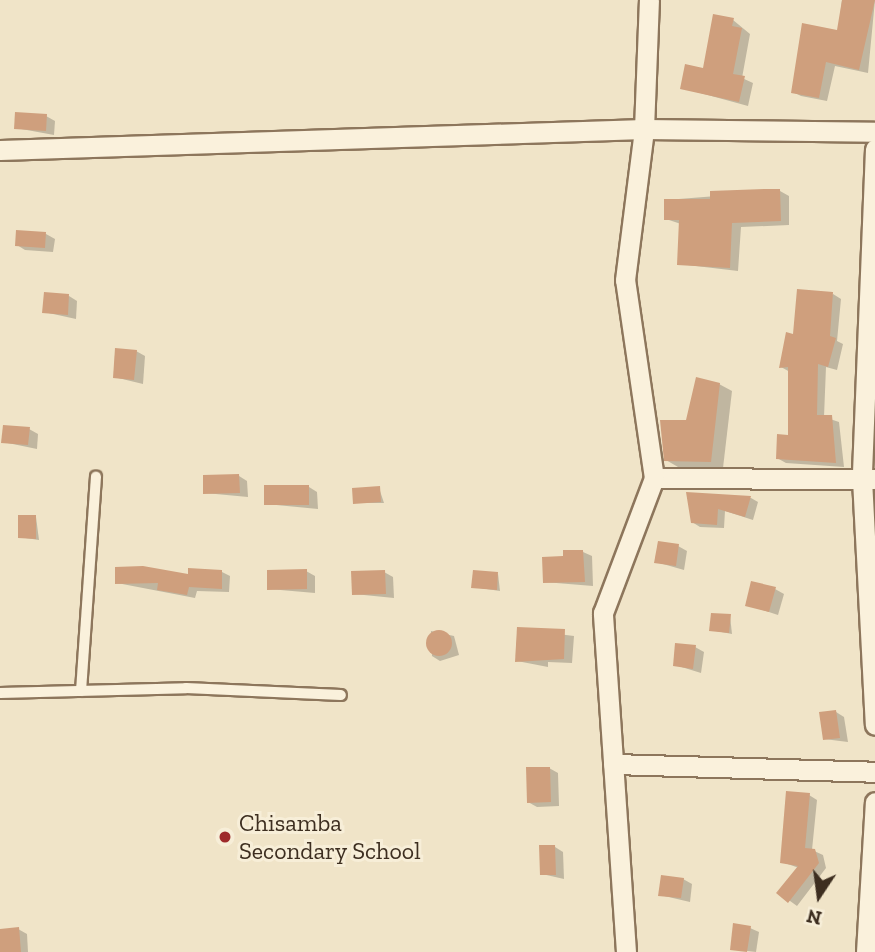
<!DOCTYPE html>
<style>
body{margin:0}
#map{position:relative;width:875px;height:952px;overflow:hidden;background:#f0e4c8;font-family:"Zilla Slab",serif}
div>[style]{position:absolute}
.shadow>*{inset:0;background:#0003}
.building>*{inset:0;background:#cf9f7d}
.round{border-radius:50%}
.roads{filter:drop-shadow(2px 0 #8d765c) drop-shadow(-2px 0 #8d765c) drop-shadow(0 2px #8d765c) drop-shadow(0 -2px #8d765c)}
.service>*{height:10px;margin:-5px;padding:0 5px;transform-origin:5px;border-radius:5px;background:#faf1dc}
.minor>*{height:19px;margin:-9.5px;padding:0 9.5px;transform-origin:9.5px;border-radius:9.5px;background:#faf1dc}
.dots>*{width:19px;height:19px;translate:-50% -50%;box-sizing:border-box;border:4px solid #f7eed8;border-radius:50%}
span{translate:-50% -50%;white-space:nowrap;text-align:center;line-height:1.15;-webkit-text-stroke:6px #f7eed8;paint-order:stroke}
.poi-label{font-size:24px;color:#3d2e20}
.left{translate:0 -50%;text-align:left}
.north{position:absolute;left:784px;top:861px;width:70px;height:70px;-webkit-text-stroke:5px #f7eed8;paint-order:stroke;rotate:193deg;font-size:19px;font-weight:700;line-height:28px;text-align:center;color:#3d2e20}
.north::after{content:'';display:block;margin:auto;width:24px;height:32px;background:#3d2e20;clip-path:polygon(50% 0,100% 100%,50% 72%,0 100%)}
</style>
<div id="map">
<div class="shadow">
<div style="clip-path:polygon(842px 0,875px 0,868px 73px,835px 66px,827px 101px,801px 96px,793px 92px,838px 32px)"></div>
<div style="clip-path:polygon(733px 20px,750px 34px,742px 78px,753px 83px,748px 106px,682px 88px,705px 70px)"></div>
<div style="clip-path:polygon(46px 116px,55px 121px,54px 135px,16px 128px)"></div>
<div style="clip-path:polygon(780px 191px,789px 196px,789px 225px,741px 227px,738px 271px,679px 264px,681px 224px,666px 219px,666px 200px)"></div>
<div style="clip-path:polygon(17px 231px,46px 234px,55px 239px,53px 252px,25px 250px,17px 245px)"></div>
<div style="clip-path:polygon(833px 294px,841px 299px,837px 341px,843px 344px,837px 370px,826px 367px,824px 417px,839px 422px,844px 467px,786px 463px,777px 458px,789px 436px,790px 372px,781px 367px,794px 336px)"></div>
<div style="clip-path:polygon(69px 296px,77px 301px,76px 319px,44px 312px)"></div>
<div style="clip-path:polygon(136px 351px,145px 356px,143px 384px,114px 377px)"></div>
<div style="clip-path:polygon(719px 384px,732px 391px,723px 468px,678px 467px,666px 460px)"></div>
<div style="clip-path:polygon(29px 429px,38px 434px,37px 449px,3px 442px)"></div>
<div style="clip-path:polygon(239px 476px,247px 481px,248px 497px,205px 493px)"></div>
<div style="clip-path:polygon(309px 487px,317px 492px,318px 509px,266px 504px)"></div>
<div style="clip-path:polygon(379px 488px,384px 503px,354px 503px)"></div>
<div style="clip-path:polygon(687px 494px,751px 498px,758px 502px,753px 520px,725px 511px,724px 528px,700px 527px,692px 522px)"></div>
<div style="clip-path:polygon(36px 517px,39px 540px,19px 537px)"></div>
<div style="clip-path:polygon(678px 546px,687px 551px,684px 570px,656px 562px)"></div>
<div style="clip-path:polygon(583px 552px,592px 556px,593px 586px,544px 582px)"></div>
<div style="clip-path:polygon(306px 571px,315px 576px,315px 593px,269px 589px)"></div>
<div style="clip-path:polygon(222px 572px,230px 576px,229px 592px,197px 591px,195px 598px,117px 583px)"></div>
<div style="clip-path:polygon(384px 572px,393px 577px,394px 598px,354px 594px)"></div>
<div style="clip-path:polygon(498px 574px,500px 591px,473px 587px)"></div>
<div style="clip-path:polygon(775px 589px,784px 594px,778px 615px,747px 605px)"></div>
<div style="clip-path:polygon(730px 616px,732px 634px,711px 630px)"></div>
<div style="clip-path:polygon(518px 629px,574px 636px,572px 663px,548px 662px,548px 667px,517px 661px)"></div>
<div style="clip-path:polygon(431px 631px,454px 636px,459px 655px,440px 661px,432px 656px)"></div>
<div style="clip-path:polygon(695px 647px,704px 652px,701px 673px,675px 665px)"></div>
<div style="clip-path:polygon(836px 712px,844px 717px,848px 742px,824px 739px)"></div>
<div style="clip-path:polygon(549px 768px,558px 773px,559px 806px,537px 807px,528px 802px)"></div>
<div style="clip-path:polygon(809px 795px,817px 800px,812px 850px,823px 855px,826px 868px,797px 906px,779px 893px,799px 868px,782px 862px)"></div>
<div style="clip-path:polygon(555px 847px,563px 852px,564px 879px,542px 874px)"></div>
<div style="clip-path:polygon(683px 879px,692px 884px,690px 902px,660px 895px)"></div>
<div style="clip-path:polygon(750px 928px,759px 932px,756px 952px,731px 949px)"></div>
<div style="clip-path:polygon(18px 929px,27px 934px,28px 952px,0 952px,0 930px)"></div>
</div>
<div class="building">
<div style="clip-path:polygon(842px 0,875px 0,859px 70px,826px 62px,819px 98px,791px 93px,802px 23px,837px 30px)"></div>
<div style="clip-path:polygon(713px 14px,734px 18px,732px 26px,742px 28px,733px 74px,745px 76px,739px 102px,680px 89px,685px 64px,703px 68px)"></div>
<div style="clip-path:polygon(15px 112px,47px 114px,46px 131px,14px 129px)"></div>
<div style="clip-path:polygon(764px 189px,780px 189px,781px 221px,732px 223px,730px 268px,677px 265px,679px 220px,664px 220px,664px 199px,710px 199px,710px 191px)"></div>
<div style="clip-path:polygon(16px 230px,46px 232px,45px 248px,15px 246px)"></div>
<div style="clip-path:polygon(797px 289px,833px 292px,830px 336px,836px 338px,828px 367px,818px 364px,817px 415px,832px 415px,836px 463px,776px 459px,777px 434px,788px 435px,788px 367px,779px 368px,786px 332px,793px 334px)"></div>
<div style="clip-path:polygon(44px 292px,69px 294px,68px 315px,42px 313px)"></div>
<div style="clip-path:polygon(115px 348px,137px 350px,134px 380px,113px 378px)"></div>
<div style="clip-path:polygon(696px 377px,720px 383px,711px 462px,664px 461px,660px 420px,686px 420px)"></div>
<div style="clip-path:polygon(3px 425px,30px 427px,28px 445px,1px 443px)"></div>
<div style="clip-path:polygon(239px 474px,240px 493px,203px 494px,203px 475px)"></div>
<div style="clip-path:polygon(264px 485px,309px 485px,309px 505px,264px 505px)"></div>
<div style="clip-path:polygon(380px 486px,381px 502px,353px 504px,352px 488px)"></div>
<div style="clip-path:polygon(686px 492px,751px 496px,745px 517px,718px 509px,717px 525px,691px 523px)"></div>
<div style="clip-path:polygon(18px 515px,36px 515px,36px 539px,18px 538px)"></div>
<div style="clip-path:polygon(658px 541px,679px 544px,676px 566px,654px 563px)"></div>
<div style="clip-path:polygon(563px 550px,583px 550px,585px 582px,543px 583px,542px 557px,563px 556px)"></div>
<div style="clip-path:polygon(143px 566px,188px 574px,188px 568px,222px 570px,222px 589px,189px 587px,187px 595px,157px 590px,158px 583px,115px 584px,115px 567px)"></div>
<div style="clip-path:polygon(307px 569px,307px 589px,267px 590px,267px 570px)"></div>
<div style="clip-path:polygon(385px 570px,386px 594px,352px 595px,351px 571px)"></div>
<div style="clip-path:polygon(473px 570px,498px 572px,497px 590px,471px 588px)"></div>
<div style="clip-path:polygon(751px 581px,776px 587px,769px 612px,745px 606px)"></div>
<div style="clip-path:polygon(711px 613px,731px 614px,729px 633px,709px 631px)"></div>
<div style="clip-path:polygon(517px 627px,565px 629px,564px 659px,515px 662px)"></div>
<div class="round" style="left:426px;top:630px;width:26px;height:26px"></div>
<div style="clip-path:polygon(675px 643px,696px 645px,693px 669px,673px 666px)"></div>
<div style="clip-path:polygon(836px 710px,840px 738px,823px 740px,819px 712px)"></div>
<div style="clip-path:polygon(526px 767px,550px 767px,551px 802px,527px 803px)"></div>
<div style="clip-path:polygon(786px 791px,810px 793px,805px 848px,815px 849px,819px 863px,788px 903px,776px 893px,798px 866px,780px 863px)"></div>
<div style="clip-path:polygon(539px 845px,555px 845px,556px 875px,540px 875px)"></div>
<div style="clip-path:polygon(661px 875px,684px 878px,681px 898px,658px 896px)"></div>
<div style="clip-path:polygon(733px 923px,751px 926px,747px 952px,730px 950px)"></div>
<div style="clip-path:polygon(19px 927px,21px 952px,0 952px,0 929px)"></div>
</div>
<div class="roads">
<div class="service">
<div style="left:81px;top:691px;width:215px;rotate:-86deg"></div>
<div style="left:0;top:693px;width:186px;rotate:-1.5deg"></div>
<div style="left:186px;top:688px;width:155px;rotate:2.6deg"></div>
</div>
<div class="minor">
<div style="left:875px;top:149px;width:330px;rotate:92.3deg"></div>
<div style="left:862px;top:479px;width:246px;rotate:87deg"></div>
<div style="left:0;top:150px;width:644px;rotate:-1.87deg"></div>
<div style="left:644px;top:129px;width:231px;rotate:0.7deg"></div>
<div style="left:654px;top:478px;width:220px;rotate:0.3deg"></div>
<div style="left:613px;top:764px;width:262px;rotate:1.7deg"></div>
<div style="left:626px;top:952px;width:340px;rotate:-93.9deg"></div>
<div style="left:603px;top:613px;width:144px;rotate:-69.3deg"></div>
<div style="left:654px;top:478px;width:200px;rotate:-98.3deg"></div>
<div style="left:625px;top:280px;width:152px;rotate:-82.8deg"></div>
<div style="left:644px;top:129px;width:129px;rotate:-87.8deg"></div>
<div style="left:866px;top:952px;width:150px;rotate:-86.6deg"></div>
</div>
</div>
<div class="dots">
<div style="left:225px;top:837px;background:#9e2a2b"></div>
</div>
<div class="poi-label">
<span class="left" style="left:239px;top:837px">Chisamba<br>Secondary School</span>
</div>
<div class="north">N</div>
</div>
